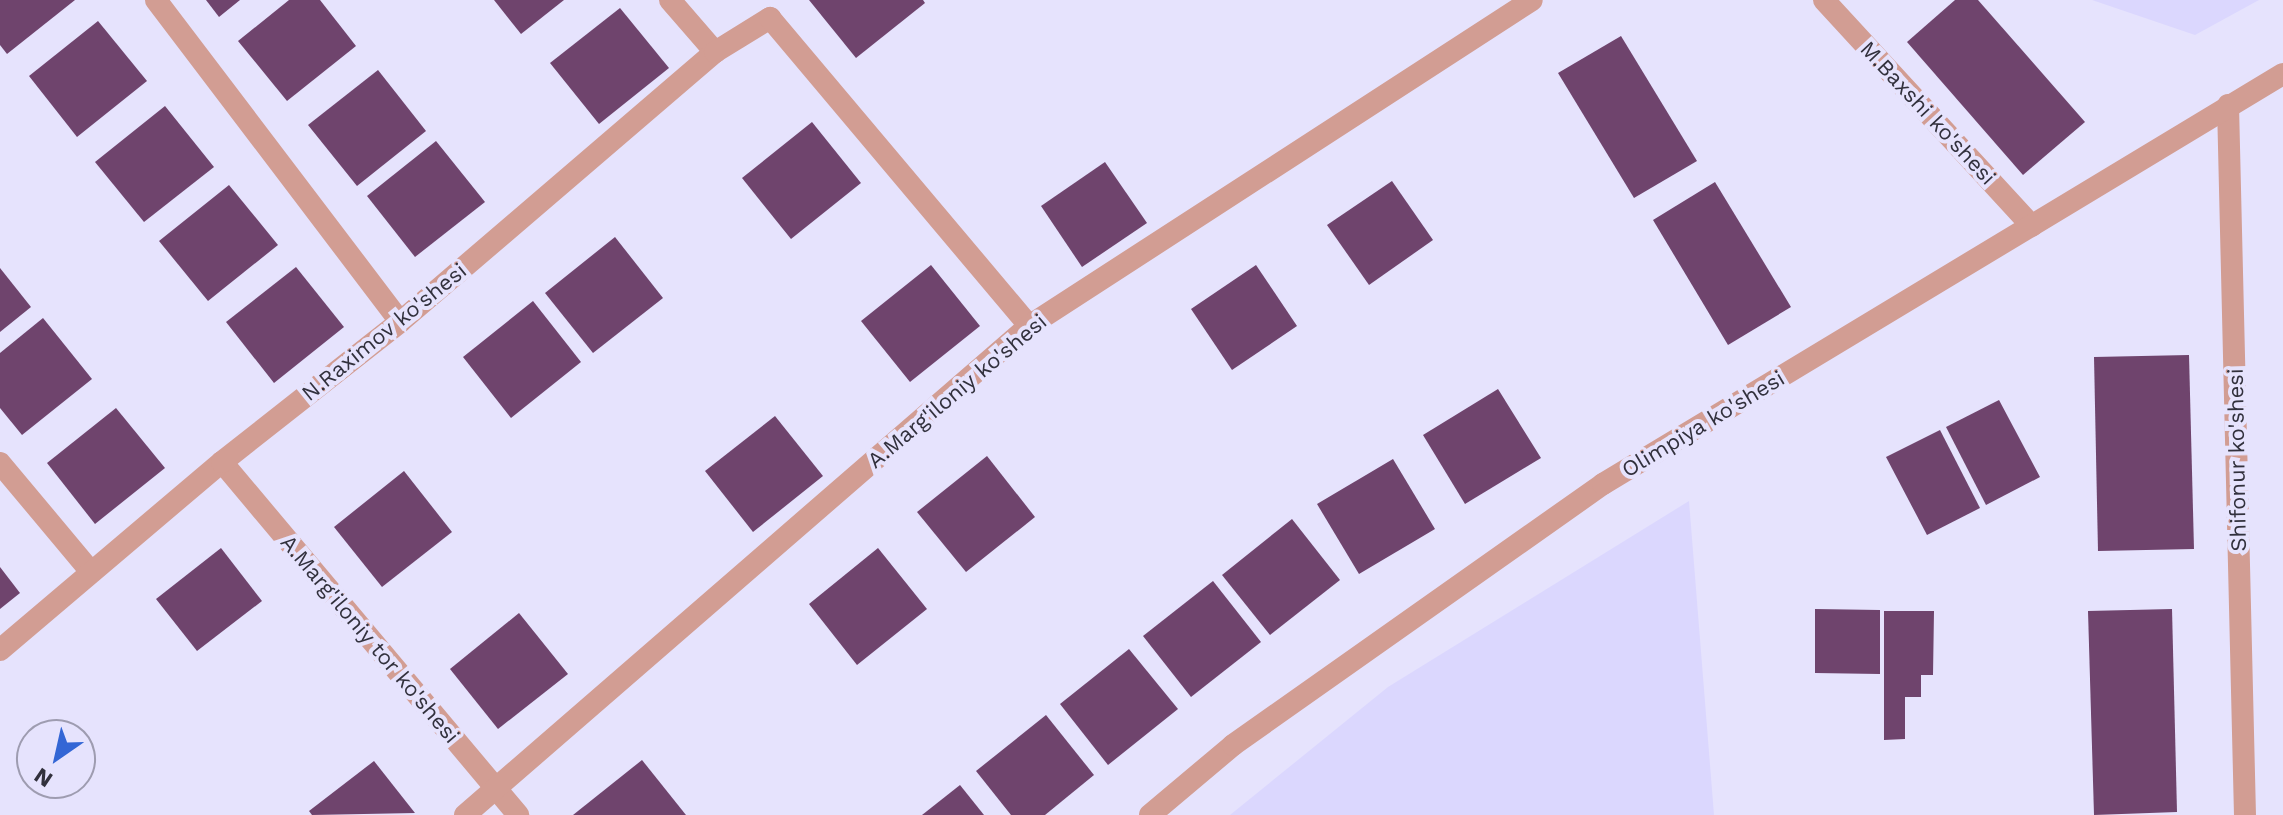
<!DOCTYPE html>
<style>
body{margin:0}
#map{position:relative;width:2283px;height:815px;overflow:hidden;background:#e6e3fd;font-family:"Work Sans",sans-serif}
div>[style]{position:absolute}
.built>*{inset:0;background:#dbd7fe}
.building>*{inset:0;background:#6f446d}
.minor>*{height:22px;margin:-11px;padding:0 11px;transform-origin:11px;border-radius:11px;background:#d29d93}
span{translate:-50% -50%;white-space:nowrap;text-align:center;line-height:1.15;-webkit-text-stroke:8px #e6e3fd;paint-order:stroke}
.street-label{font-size:22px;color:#32313d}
.north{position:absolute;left:16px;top:719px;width:80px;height:80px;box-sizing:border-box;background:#e6e3fd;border:2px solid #9e9cb0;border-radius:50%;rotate:214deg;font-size:22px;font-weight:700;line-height:32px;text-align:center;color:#32313d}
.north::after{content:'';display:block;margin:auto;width:28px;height:36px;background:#3366d5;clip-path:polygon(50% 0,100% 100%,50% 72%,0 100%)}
</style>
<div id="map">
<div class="built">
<div style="clip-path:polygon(2092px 0,2259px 0,2195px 35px)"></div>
<div style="clip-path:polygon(1689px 501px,1714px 815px,1230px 815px,1388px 687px)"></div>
</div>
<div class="building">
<div style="clip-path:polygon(0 0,75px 0,7px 54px,0 45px)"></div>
<div style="clip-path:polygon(206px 0,240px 0,219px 17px)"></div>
<div style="clip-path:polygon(289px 0,320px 0,356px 46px,287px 101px,238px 41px)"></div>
<div style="clip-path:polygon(494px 0,564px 0,521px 34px)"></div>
<div style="clip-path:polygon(809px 0,923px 0,925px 3px,856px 58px)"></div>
<div style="clip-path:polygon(1955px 0,1978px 0,2085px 122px,2023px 175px,1907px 42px)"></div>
<div style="clip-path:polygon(620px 8px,669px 68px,599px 124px,550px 63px)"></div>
<div style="clip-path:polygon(98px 21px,147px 81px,77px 137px,29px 76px)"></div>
<div style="clip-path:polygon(1621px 36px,1697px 161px,1634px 198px,1558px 73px)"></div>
<div style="clip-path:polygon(378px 70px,426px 131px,357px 186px,308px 125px)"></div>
<div style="clip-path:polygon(165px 106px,214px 167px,144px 222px,95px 162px)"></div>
<div style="clip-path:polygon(812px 122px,861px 183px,791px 239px,742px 178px)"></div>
<div style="clip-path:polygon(436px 141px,485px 202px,415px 257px,367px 196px)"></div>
<div style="clip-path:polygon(1105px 162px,1147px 223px,1082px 267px,1041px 206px)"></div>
<div style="clip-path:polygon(1392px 181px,1433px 240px,1369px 285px,1327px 225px)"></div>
<div style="clip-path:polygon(1715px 182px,1791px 307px,1728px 345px,1653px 220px)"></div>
<div style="clip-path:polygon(229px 185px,278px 245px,208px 301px,159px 241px)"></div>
<div style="clip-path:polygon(615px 237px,663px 298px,593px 353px,545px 293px)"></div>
<div style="clip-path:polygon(931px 265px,980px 326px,910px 382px,861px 321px)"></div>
<div style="clip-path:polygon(1256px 265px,1297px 326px,1232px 370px,1191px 309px)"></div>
<div style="clip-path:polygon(296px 267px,344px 327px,274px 383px,226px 322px)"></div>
<div style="clip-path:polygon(0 268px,31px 307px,0 332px)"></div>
<div style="clip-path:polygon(533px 301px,581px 362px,511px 418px,463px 357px)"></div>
<div style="clip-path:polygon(43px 318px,92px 379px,22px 435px,0 408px,0 353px)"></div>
<div style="clip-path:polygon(2189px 355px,2194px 549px,2098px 551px,2094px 357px)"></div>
<div style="clip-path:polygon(1498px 389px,1541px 458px,1465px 504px,1423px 435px)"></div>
<div style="clip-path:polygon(1999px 400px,2040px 477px,1986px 505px,1946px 427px)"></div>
<div style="clip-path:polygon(116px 408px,165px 468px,95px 524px,47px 463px)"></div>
<div style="clip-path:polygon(775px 416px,823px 476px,753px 532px,705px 471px)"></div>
<div style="clip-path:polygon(1940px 430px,1980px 508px,1927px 535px,1886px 457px)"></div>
<div style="clip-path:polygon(987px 456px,1035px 517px,966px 572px,917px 512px)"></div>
<div style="clip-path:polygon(1393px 459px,1435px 529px,1359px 574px,1317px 504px)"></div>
<div style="clip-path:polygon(404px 471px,452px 532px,382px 587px,334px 527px)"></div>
<div style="clip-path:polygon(1292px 519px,1340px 580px,1270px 635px,1222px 575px)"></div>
<div style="clip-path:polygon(221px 548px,262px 601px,197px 651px,156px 599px)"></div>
<div style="clip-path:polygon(878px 548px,927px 609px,857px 665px,809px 604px)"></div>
<div style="clip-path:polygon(0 567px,20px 593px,0 609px)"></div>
<div style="clip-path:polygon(1213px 581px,1261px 642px,1191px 697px,1143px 636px)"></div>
<div style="clip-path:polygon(1815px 609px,1880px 610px,1880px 674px,1815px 673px)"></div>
<div style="clip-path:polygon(2172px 609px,2177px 812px,2094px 815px,2088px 611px)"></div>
<div style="clip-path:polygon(1884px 611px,1934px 611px,1933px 675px,1921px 675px,1921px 697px,1905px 697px,1905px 739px,1884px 740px)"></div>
<div style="clip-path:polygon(519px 613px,568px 674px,498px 729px,450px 669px)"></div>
<div style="clip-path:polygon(1129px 649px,1178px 709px,1108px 765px,1060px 704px)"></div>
<div style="clip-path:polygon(1046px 715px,1094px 775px,1045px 815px,1011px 815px,976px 771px)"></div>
<div style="clip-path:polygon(642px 760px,686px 815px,573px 815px)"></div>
<div style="clip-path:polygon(374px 761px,415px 813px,312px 815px,309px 811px)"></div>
<div style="clip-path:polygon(960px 785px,984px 815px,922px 815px)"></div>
</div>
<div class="minor">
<div style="left:156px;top:0;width:404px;rotate:52.8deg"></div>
<div style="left:670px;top:0;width:69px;rotate:49.1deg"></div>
<div style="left:1824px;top:0;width:307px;rotate:47.4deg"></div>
<div style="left:2228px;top:105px;width:710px;rotate:88.63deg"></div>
<div style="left:222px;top:462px;width:461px;rotate:50deg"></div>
<div style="left:0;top:463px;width:142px;rotate:50.1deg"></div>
<div style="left:0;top:650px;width:291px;rotate:-40.3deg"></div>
<div style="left:222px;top:462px;width:226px;rotate:-38.2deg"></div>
<div style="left:400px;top:322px;width:415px;rotate:-40.6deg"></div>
<div style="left:715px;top:52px;width:65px;rotate:-31.7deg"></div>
<div style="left:770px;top:18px;width:402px;rotate:49.9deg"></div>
<div style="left:465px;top:815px;width:746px;rotate:-40.93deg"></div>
<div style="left:1029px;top:326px;width:599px;rotate:-32.95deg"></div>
<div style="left:1150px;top:815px;width:109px;rotate:-40.1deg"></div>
<div style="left:1233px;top:745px;width:453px;rotate:-35.2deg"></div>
<div style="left:1603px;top:484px;width:794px;rotate:-31.09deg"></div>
</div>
<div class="street-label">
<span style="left:1928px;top:113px;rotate:47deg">M.Baxshi ko'shesi</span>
<span style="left:384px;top:332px;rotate:-39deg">N.Raximov ko'shesi</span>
<span style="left:957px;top:391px;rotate:-40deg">A.Marg'iloniy ko'shesi</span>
<span style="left:1703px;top:424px;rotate:-31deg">Olimpiya ko'shesi</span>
<span style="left:2237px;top:460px;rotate:-91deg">Shifonur ko'shesi</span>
<span style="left:370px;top:639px;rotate:50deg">A.Marg'iloniy tor ko'shesi</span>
</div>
<div class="north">N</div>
</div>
